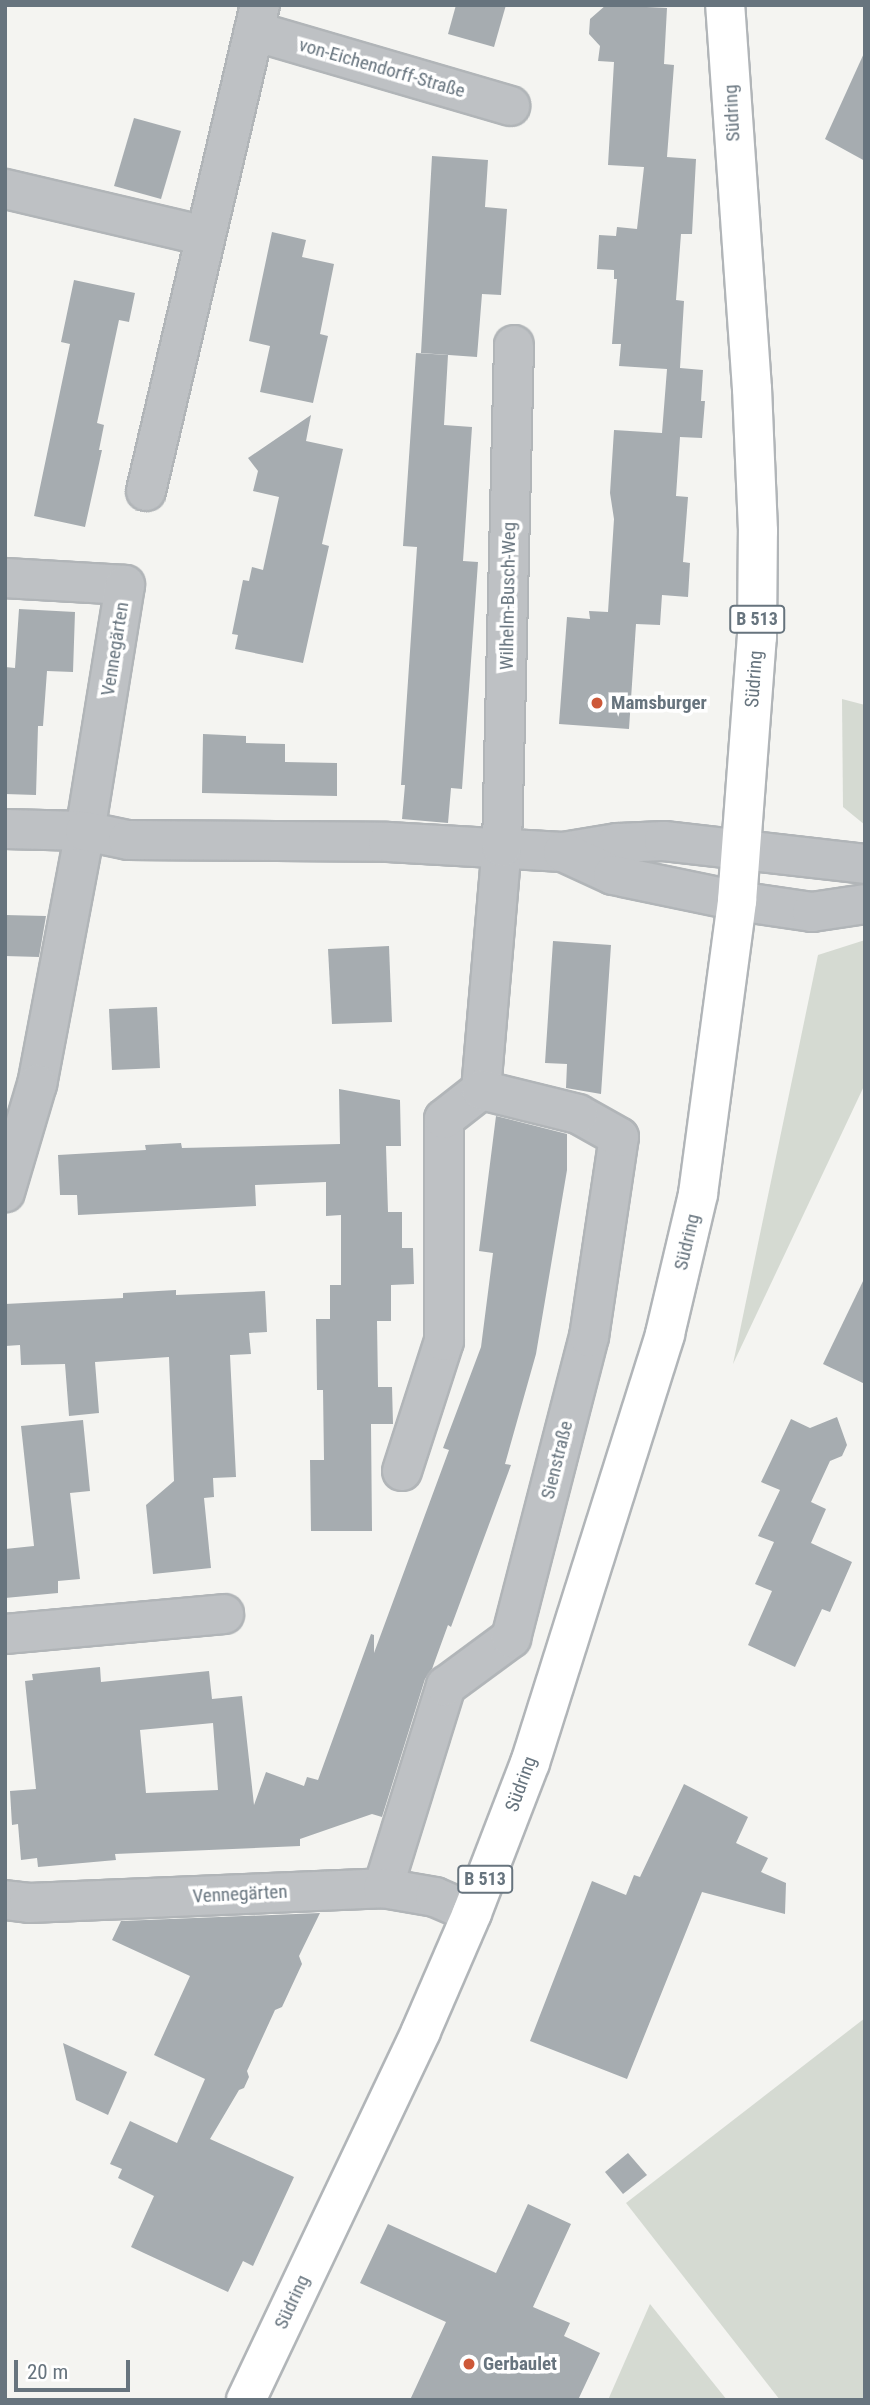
<!DOCTYPE html>
<meta charset="utf-8">
<style>
body{margin:0}
#map{position:relative;width:870px;height:2405px;overflow:hidden;background:#f4f4f1;font-family:"Roboto Condensed",sans-serif}
div>[style]{position:absolute}
.green>*{inset:0;background:#d5dad2}
.building>*{inset:0;background:#a6acb0}
.roads{filter:drop-shadow(2px 0 #b1b5b8) drop-shadow(-2px 0 #b1b5b8) drop-shadow(0 2px #b1b5b8) drop-shadow(0 -2px #b1b5b8)}
.minor>*{height:38px;margin:-19px;padding:0 19px;transform-origin:19px;border-radius:19px;background:#bec1c4}
.major>*{height:38px;margin:-19px;padding:0 19px;transform-origin:19px;border-radius:19px;background:#fff}
.dots>*{width:19px;height:19px;translate:-50% -50%;box-sizing:border-box;border:4px solid #fff;border-radius:50%}
span{translate:-50% -50%;white-space:nowrap;text-align:center;line-height:1.15;-webkit-text-stroke:7px #fff;paint-order:stroke}
.shield-label span{padding:2px 5px;background:#fff;border:2px solid;border-radius:5px;-webkit-text-stroke-width:0}
.shield-label{font-size:18px;color:#67747e;font-weight:700}
.street-label{font-size:19px;color:#67747e}
.poi-label{font-size:19px;color:#67747e;font-weight:700}
.left{translate:0 -50%;text-align:left}
.frame{position:absolute;inset:0;border:7px solid #67747e;pointer-events:none}
.scale{position:absolute;left:14px;top:2360px;width:116px;height:32px;box-sizing:border-box;border:4px solid #67747e;border-top:0;padding-left:9px;font-size:21px;line-height:24px;white-space:nowrap;color:#67747e;-webkit-text-stroke:5px #fff;paint-order:stroke}
</style>
<div id="map">
<div class="green">
<div style="clip-path:polygon(842px 699px,865px 705px,865px 825px,843px 807px)"></div>
<div style="clip-path:polygon(865px 940px,865px 1084px,733px 1364px,818px 955px)"></div>
<div style="clip-path:polygon(865px 2018px,865px 2400px,780px 2400px,626px 2203px)"></div>
<div style="clip-path:polygon(650px 2304px,727px 2400px,608px 2400px)"></div>
</div>
<div class="building">
<div style="clip-path:polygon(456px 5px,506px 5px,494px 47px,448px 34px)"></div>
<div style="clip-path:polygon(606px 5px,667px 8px,664px 64px,674px 65px,667px 157px,696px 159px,692px 234px,681px 234px,676px 300px,684px 301px,680px 368px,703px 370px,701px 401px,705px 401px,702px 438px,680px 437px,676px 496px,688px 497px,683px 562px,690px 563px,688px 597px,662px 595px,660px 625px,636px 624px,629px 729px,559px 724px,567px 617px,590px 619px,589px 611px,608px 612px,614px 519px,610px 493px,614px 430px,662px 433px,667px 369px,619px 366px,621px 344px,612px 344px,617px 279px,614px 279px,614px 270px,597px 269px,599px 235px,616px 236px,617px 227px,637px 229px,644px 167px,608px 165px,614px 62px,598px 61px,600px 46px,589px 34px,590px 19px)"></div>
<div style="clip-path:polygon(865px 51px,865px 161px,825px 139px)"></div>
<div style="clip-path:polygon(134px 118px,181px 131px,161px 199px,114px 186px)"></div>
<div style="clip-path:polygon(432px 156px,488px 160px,485px 207px,507px 209px,501px 295px,482px 294px,477px 357px,421px 353px)"></div>
<div style="clip-path:polygon(272px 232px,306px 240px,302px 257px,334px 264px,320px 334px,328px 336px,313px 403px,260px 392px,270px 346px,249px 341px)"></div>
<div style="clip-path:polygon(74px 280px,135px 293px,129px 322px,119px 320px,97px 423px,104px 425px,99px 450px,102px 450px,85px 527px,34px 516px,70px 344px,61px 342px)"></div>
<div style="clip-path:polygon(416px 353px,448px 355px,444px 425px,472px 427px,463px 561px,478px 562px,462px 789px,451px 788px,448px 823px,402px 819px,405px 785px,401px 785px,417px 547px,403px 546px)"></div>
<div style="clip-path:polygon(311px 415px,306px 441px,343px 449px,322px 544px,329px 546px,303px 663px,235px 649px,238px 635px,232px 634px,243px 580px,249px 581px,252px 567px,263px 570px,279px 497px,253px 491px,258px 471px,248px 458px)"></div>
<div style="clip-path:polygon(19px 609px,75px 612px,73px 672px,47px 671px,43px 726px,38px 726px,36px 795px,5px 794px,5px 667px,15px 668px)"></div>
<div style="clip-path:polygon(203px 734px,246px 736px,246px 743px,285px 744px,285px 762px,337px 763px,337px 796px,202px 793px)"></div>
<div style="clip-path:polygon(5px 915px,46px 916px,39px 957px,5px 956px)"></div>
<div style="clip-path:polygon(553px 941px,611px 945px,601px 1094px,566px 1088px,567px 1064px,545px 1063px)"></div>
<div style="clip-path:polygon(389px 946px,392px 1022px,332px 1024px,328px 949px)"></div>
<div style="clip-path:polygon(157px 1007px,160px 1068px,112px 1070px,109px 1009px)"></div>
<div style="clip-path:polygon(339px 1089px,400px 1100px,401px 1146px,386px 1146px,388px 1212px,402px 1212px,402px 1248px,413px 1248px,414px 1284px,391px 1285px,391px 1321px,377px 1321px,378px 1387px,392px 1387px,393px 1424px,371px 1424px,372px 1531px,311px 1531px,310px 1460px,324px 1460px,323px 1390px,317px 1390px,316px 1319px,330px 1319px,330px 1285px,341px 1285px,341px 1215px,326px 1216px,326px 1182px,255px 1185px,256px 1206px,78px 1215px,77px 1195px,60px 1195px,58px 1155px,146px 1150px,145px 1145px,181px 1143px,182px 1148px,340px 1144px)"></div>
<div style="clip-path:polygon(evenodd,496px 1116px,567px 1134px,567px 1170px,536px 1354px,505px 1464px,511px 1465px,451px 1627px,448px 1625px,432px 1669px,425px 1679px,382px 1817px,372px 1814px,300px 1839px,300px 1846px,115px 1854px,116px 1860px,38px 1867px,37px 1858px,21px 1860px,18px 1824px,12px 1825px,10px 1791px,36px 1789px,25px 1681px,33px 1680px,32px 1674px,100px 1667px,101px 1682px,209px 1671px,212px 1699px,242px 1696px,254px 1805px,266px 1772px,304px 1786px,307px 1777px,318px 1780px,371px 1634px,374px 1635px,374px 1653px,449px 1450px,443px 1448px,481px 1347px,493px 1253px,479px 1251px,496px 1116px,213px 1723px,218px 1790px,146px 1793px,140px 1730px,213px 1723px)"></div>
<div style="clip-path:polygon(865px 1277px,865px 1384px,823px 1364px)"></div>
<div style="clip-path:polygon(176px 1290px,176px 1295px,265px 1291px,267px 1332px,249px 1333px,251px 1354px,230px 1355px,236px 1477px,213px 1478px,214px 1497px,204px 1498px,211px 1568px,153px 1574px,146px 1505px,174px 1481px,169px 1357px,95px 1362px,99px 1413px,69px 1416px,65px 1364px,21px 1365px,20px 1345px,5px 1346px,5px 1304px,123px 1298px,123px 1293px)"></div>
<div style="clip-path:polygon(837px 1417px,847px 1445px,842px 1456px,830px 1461px,811px 1502px,826px 1509px,811px 1543px,852px 1562px,830px 1612px,822px 1609px,795px 1667px,748px 1645px,772px 1591px,755px 1584px,774px 1542px,758px 1536px,780px 1490px,761px 1482px,791px 1419px,810px 1428px)"></div>
<div style="clip-path:polygon(83px 1420px,90px 1491px,70px 1493px,80px 1579px,58px 1581px,58px 1593px,5px 1598px,5px 1549px,34px 1546px,21px 1426px)"></div>
<div style="clip-path:polygon(684px 1784px,748px 1817px,736px 1843px,768px 1858px,761px 1872px,786px 1883px,785px 1914px,702px 1892px,627px 2079px,530px 2041px,592px 1881px,626px 1895px,634px 1875px,640px 1877px)"></div>
<div style="clip-path:polygon(320px 1913px,299px 1956px,302px 1964px,282px 2007px,275px 2010px,247px 2071px,249px 2077px,244px 2088px,239px 2090px,210px 2139px,294px 2177px,253px 2266px,243px 2261px,228px 2292px,131px 2247px,154px 2196px,118px 2178px,122px 2169px,110px 2164px,130px 2121px,177px 2143px,205px 2079px,154px 2055px,190px 1976px,112px 1940px,121px 1921px)"></div>
<div style="clip-path:polygon(63px 2043px,127px 2072px,108px 2115px,76px 2100px)"></div>
<div style="clip-path:polygon(628px 2153px,647px 2175px,623px 2194px,605px 2172px)"></div>
<div style="clip-path:polygon(528px 2204px,571px 2224px,533px 2307px,570px 2323px,564px 2336px,600px 2353px,578px 2400px,410px 2400px,446px 2322px,360px 2283px,388px 2224px,496px 2273px)"></div>
</div>
<div class="roads">
<div class="minor">
<div style="left:254px;top:31px;width:267px;rotate:16.3deg"></div>
<div style="left:5px;top:189px;width:205px;rotate:13.2deg"></div>
<div style="left:146px;top:491px;width:499px;rotate:-76.8deg"></div>
<div style="left:5px;top:578px;width:120px;rotate:3.3deg"></div>
<div style="left:125px;top:585px;width:249px;rotate:99.2deg"></div>
<div style="left:85px;top:831px;width:258px;rotate:100.7deg"></div>
<div style="left:37px;top:1084px;width:113px;rotate:106.5deg"></div>
<div style="left:5px;top:829px;width:80px;rotate:1.4deg"></div>
<div style="left:85px;top:831px;width:44px;rotate:11.8deg"></div>
<div style="left:128px;top:840px;width:260px;rotate:0.4deg"></div>
<div style="left:388px;top:842px;width:175px;rotate:3.3deg"></div>
<div style="left:563px;top:852px;width:55px;rotate:-9.5deg"></div>
<div style="left:617px;top:843px;width:47px;rotate:-2.4deg"></div>
<div style="left:664px;top:841px;width:202px;rotate:6.5deg"></div>
<div style="left:563px;top:852px;width:55px;rotate:24.7deg"></div>
<div style="left:613px;top:875px;width:127px;rotate:11.8deg"></div>
<div style="left:737px;top:901px;width:76px;rotate:8.3deg"></div>
<div style="left:812px;top:912px;width:54px;rotate:-8.6deg"></div>
<div style="left:402px;top:1471px;width:137px;rotate:-72.1deg"></div>
<div style="left:444px;top:1341px;width:222px;rotate:-90deg"></div>
<div style="left:444px;top:1119px;width:47px;rotate:-38.1deg"></div>
<div style="left:481px;top:1090px;width:244px;rotate:-85.1deg"></div>
<div style="left:502px;top:847px;width:502px;rotate:-88.63deg"></div>
<div style="left:5px;top:1634px;width:220px;rotate:-5.2deg"></div>
<div style="left:383px;top:1888px;width:212px;rotate:-72.7deg"></div>
<div style="left:446px;top:1686px;width:81px;rotate:-36.4deg"></div>
<div style="left:511px;top:1638px;width:311px;rotate:-75.5deg"></div>
<div style="left:589px;top:1337px;width:202px;rotate:-81.5deg"></div>
<div style="left:619px;top:1137px;width:47px;rotate:-150.7deg"></div>
<div style="left:578px;top:1114px;width:100px;rotate:-166.1deg"></div>
<div style="left:5px;top:1900px;width:24px;rotate:7deg"></div>
<div style="left:29px;top:1903px;width:354px;rotate:-2.4deg"></div>
<div style="left:383px;top:1888px;width:53px;rotate:9.8deg"></div>
<div style="left:435px;top:1897px;width:40px;rotate:23.4deg"></div>
</div>
<div class="major">
<div style="left:246px;top:2400px;width:408px;rotate:-64.6deg"></div>
<div style="left:421px;top:2031px;width:129px;rotate:-66.6deg"></div>
<div style="left:472px;top:1913px;width:161px;rotate:-68.9deg"></div>
<div style="left:530px;top:1763px;width:450px;rotate:-72.5deg"></div>
<div style="left:665px;top:1334px;width:144px;rotate:-76.7deg"></div>
<div style="left:698px;top:1194px;width:296px;rotate:-82.4deg"></div>
<div style="left:737px;top:901px;width:265px;rotate:-85.7deg"></div>
<div style="left:757px;top:637px;width:106px;rotate:-89.5deg"></div>
<div style="left:758px;top:531px;width:142px;rotate:-92.4deg"></div>
<div style="left:752px;top:389px;width:385px;rotate:-94deg"></div>
</div>
</div>
<div class="dots">
<div style="left:597px;top:703px;background:#cd5838"></div>
<div style="left:469px;top:2364px;background:#cd5838"></div>
</div>
<div class="shield-label">
<span style="left:757px;top:619px">B 513</span>
<span style="left:485px;top:1879px">B 513</span>
</div>
<div class="street-label">
<span style="left:382px;top:68px;rotate:16deg">von-Eichendorff-Straße</span>
<span style="left:732px;top:113px;rotate:-93deg">Südring</span>
<span style="left:508px;top:596px;rotate:-89deg">Wilhelm-Busch-Weg</span>
<span style="left:115px;top:649px;rotate:-81deg">Vennegärten</span>
<span style="left:754px;top:679px;rotate:-86deg">Südring</span>
<span style="left:687px;top:1242px;rotate:-77deg">Südring</span>
<span style="left:557px;top:1460px;rotate:-76deg">Sienstraße</span>
<span style="left:521px;top:1784px;rotate:-70deg">Südring</span>
<span style="left:240px;top:1894px;rotate:-3deg">Vennegärten</span>
<span style="left:292px;top:2302px;rotate:-65deg">Südring</span>
</div>
<div class="poi-label">
<span class="left" style="left:611px;top:703px">Mamsburger</span>
<span class="left" style="left:483px;top:2364px">Gerbaulet</span>
</div>
<div class="frame"></div>
<div class="scale">20 m</div>
</div>
